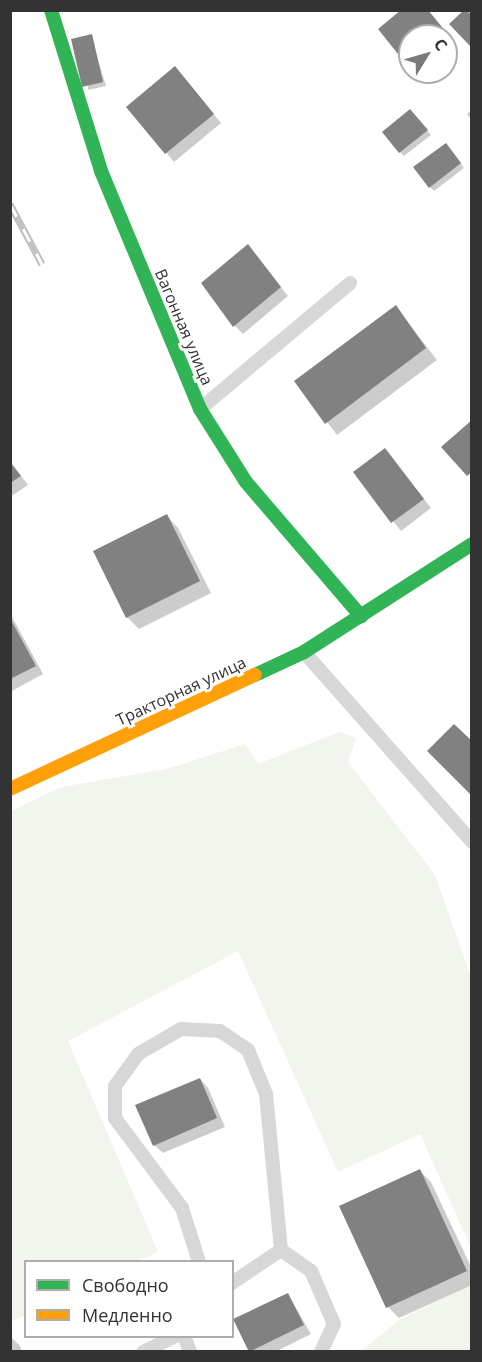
<!DOCTYPE html>
<meta charset="utf-8">
<style>
body{margin:0}
#map{position:relative;width:482px;height:1362px;overflow:hidden;background:#fff;font-family:"Open Sans",sans-serif}
div>[style]{position:absolute}
.green>*{inset:0;background:#f1f5ed}
.shadow>*{inset:0;background:#0003}
.building>*{inset:0;background:#818181}
.lane>*{height:14px;margin:-7px;padding:0 7px;transform-origin:7px;border-radius:7px;background:#d7d7d7}
.fast>*{height:14px;margin:-7px;padding:0 7px;transform-origin:7px;border-radius:7px;background:#30b455}
.slow>*{height:14px;margin:-7px;padding:0 7px;transform-origin:7px;border-radius:7px;background:#ff9f0a}
.rail>*{height:7px;margin-top:-3.5px;transform-origin:0;background:repeating-linear-gradient(90deg,#fff 0 14px,#bebebe 0 28px);box-sizing:border-box;border-block:2px solid #bebebe}
span{translate:-50% -50%;white-space:nowrap;text-align:center;line-height:1.15;-webkit-text-stroke:6px #fff;paint-order:stroke}
.street-label{font-size:16px;color:#333}
.frame{position:absolute;inset:0;border:12px solid #333;pointer-events:none}
.legend{position:absolute;left:24px;top:1260px;width:210px;height:78px;box-sizing:border-box;background:#fff;border:2px solid #adadad;margin:0;padding:8px 10px;list-style:none;font-size:18px;color:#333}
.legend li{display:flex;align-items:center;gap:12px;height:30px}
.legend b{width:30px;border:2px solid #adadad}
.north{position:absolute;left:398px;top:24px;width:60px;height:60px;box-sizing:border-box;background:#fff;border:2px solid #adadad;border-radius:50%;rotate:53deg;font-size:16px;font-weight:700;line-height:24px;text-align:center;color:#333}
.north::after{content:'';display:block;margin:auto;width:21px;height:27px;background:#7a7a7a;clip-path:polygon(50% 0,100% 100%,50% 72%,0 100%)}
</style>
<div id="map">
<div class="green">
<div style="clip-path:polygon(339px 732px,356px 738px,348px 762px,435px 875px,471px 977px,471px 1248px,420px 1134px,338px 1172px,238px 951px,68px 1041px,158px 1252px,138px 1261px,26px 1262px,25px 1315px,11px 1322px,11px 811px,61px 787px,167px 769px,245px 744px,258px 764px)"></div>
<div style="clip-path:polygon(471px 1285px,471px 1351px,361px 1351px,399px 1320px)"></div>
</div>
<div class="shadow">
<div style="clip-path:polygon(428px 10px,453px 41px,446px 46px,446px 36px,410px 36px,410px 66px,380px 29px)"></div>
<div style="clip-path:polygon(91px 36px,106px 86px,88px 90px)"></div>
<div style="clip-path:polygon(183px 77px,221px 123px,174px 162px,128px 107px)"></div>
<div style="clip-path:polygon(472px 110px,472px 120px,467px 114px)"></div>
<div style="clip-path:polygon(414px 115px,431px 135px,404px 156px,400px 152px)"></div>
<div style="clip-path:polygon(450px 149px,464px 168px,434px 191px,430px 187px)"></div>
<div style="clip-path:polygon(248px 246px,288px 296px,243px 334px,235px 326px)"></div>
<div style="clip-path:polygon(396px 307px,437px 360px,337px 435px,297px 382px)"></div>
<div style="clip-path:polygon(385px 450px,431px 508px,401px 531px,355px 473px)"></div>
<div style="clip-path:polygon(10px 461px,28px 485px,10px 497px)"></div>
<div style="clip-path:polygon(167px 516px,178px 528px,211px 593px,139px 629px,127px 617px)"></div>
<div style="clip-path:polygon(10px 613px,43px 674px,10px 692px)"></div>
<div style="clip-path:polygon(472px 743px,472px 793px,430px 751px)"></div>
<div style="clip-path:polygon(200px 1079px,208px 1088px,225px 1127px,163px 1153px,154px 1145px)"></div>
<div style="clip-path:polygon(419px 1170px,431px 1182px,472px 1269px,472px 1285px,399px 1318px,388px 1307px)"></div>
<div style="clip-path:polygon(288px 1294px,311px 1334px,275px 1352px,251px 1352px)"></div>
<div style="clip-path:polygon(12px 1338px,20px 1346px,22px 1352px,10px 1352px)"></div>
</div>
<div class="building">
<div style="clip-path:polygon(401px 10px,428px 10px,446px 32px,441px 36px,410px 36px,410px 61px,406px 64px,378px 29px)"></div>
<div style="clip-path:polygon(464px 10px,472px 14px,472px 48px,449px 24px)"></div>
<div style="clip-path:polygon(92px 34px,103px 82px,82px 87px,71px 39px)"></div>
<div style="clip-path:polygon(175px 66px,214px 114px,165px 154px,126px 107px)"></div>
<div style="clip-path:polygon(410px 109px,428px 130px,399px 153px,382px 132px)"></div>
<div style="clip-path:polygon(446px 143px,461px 163px,429px 188px,413px 167px)"></div>
<div style="clip-path:polygon(248px 244px,281px 287px,233px 327px,201px 283px)"></div>
<div style="clip-path:polygon(396px 305px,426px 348px,325px 424px,294px 381px)"></div>
<div style="clip-path:polygon(472px 420px,472px 472px,467px 476px,441px 447px)"></div>
<div style="clip-path:polygon(385px 448px,424px 499px,391px 523px,353px 472px)"></div>
<div style="clip-path:polygon(10px 462px,21px 476px,10px 483px)"></div>
<div style="clip-path:polygon(167px 514px,200px 581px,126px 618px,93px 551px)"></div>
<div style="clip-path:polygon(10px 618px,36px 666px,10px 679px)"></div>
<div style="clip-path:polygon(454px 724px,472px 741px,470px 794px,427px 751px)"></div>
<div style="clip-path:polygon(200px 1078px,217px 1118px,153px 1146px,135px 1105px)"></div>
<div style="clip-path:polygon(420px 1169px,467px 1271px,386px 1308px,339px 1206px)"></div>
<div style="clip-path:polygon(288px 1293px,304px 1325px,249px 1352px,233px 1319px)"></div>
</div>
<div class="lane">
<div style="left:200px;top:409px;width:196px;rotate:-40deg"></div>
<div style="left:304px;top:652px;width:254px;rotate:48.5deg"></div>
<div style="left:199px;top:1262px;width:57px;rotate:-107.5deg"></div>
<div style="left:182px;top:1208px;width:112px;rotate:-126.7deg"></div>
<div style="left:115px;top:1118px;width:32px;rotate:-90deg"></div>
<div style="left:115px;top:1086px;width:39px;rotate:-54deg"></div>
<div style="left:138px;top:1054px;width:50px;rotate:-30.2deg"></div>
<div style="left:181px;top:1029px;width:39px;rotate:3deg"></div>
<div style="left:220px;top:1031px;width:34px;rotate:34deg"></div>
<div style="left:248px;top:1050px;width:48px;rotate:67.8deg"></div>
<div style="left:266px;top:1094px;width:157px;rotate:84.5deg"></div>
<div style="left:281px;top:1250px;width:37px;rotate:35deg"></div>
<div style="left:311px;top:1271px;width:58px;rotate:66.5deg"></div>
<div style="left:334px;top:1324px;width:31px;rotate:115deg"></div>
<div style="left:232px;top:1283px;width:59px;rotate:-34deg"></div>
<div style="left:184px;top:1336px;width:17px;rotate:69deg"></div>
<div style="left:143px;top:1352px;width:37px;rotate:-26deg"></div>
</div>
<div class="fast">
<div style="left:51px;top:10px;width:169px;rotate:72.7deg"></div>
<div style="left:101px;top:171px;width:258px;rotate:67.4deg"></div>
<div style="left:200px;top:409px;width:86px;rotate:57.8deg"></div>
<div style="left:246px;top:482px;width:177px;rotate:49.4deg"></div>
<div style="left:255px;top:675px;width:54px;rotate:-25.1deg"></div>
<div style="left:304px;top:652px;width:200px;rotate:-32.7deg"></div>
</div>
<div class="slow">
<div style="left:10px;top:789px;width:270px;rotate:-25deg"></div>
</div>
<div class="rail">
<div style="left:10px;top:204px;width:68px;rotate:61.9deg"></div>
</div>
<div class="street-label">
<span style="left:184px;top:327px;rotate:67deg">Вагонная улица</span>
<span style="left:181px;top:691px;rotate:-25deg">Тракторная улица</span>
</div>
<div class="frame"></div>
<ul class="legend">
<li><b style="height:8px;background:#30b455"></b>Свободно</li>
<li><b style="height:8px;background:#ff9f0a"></b>Медленно</li>
</ul>
<div class="north">С</div>
</div>
